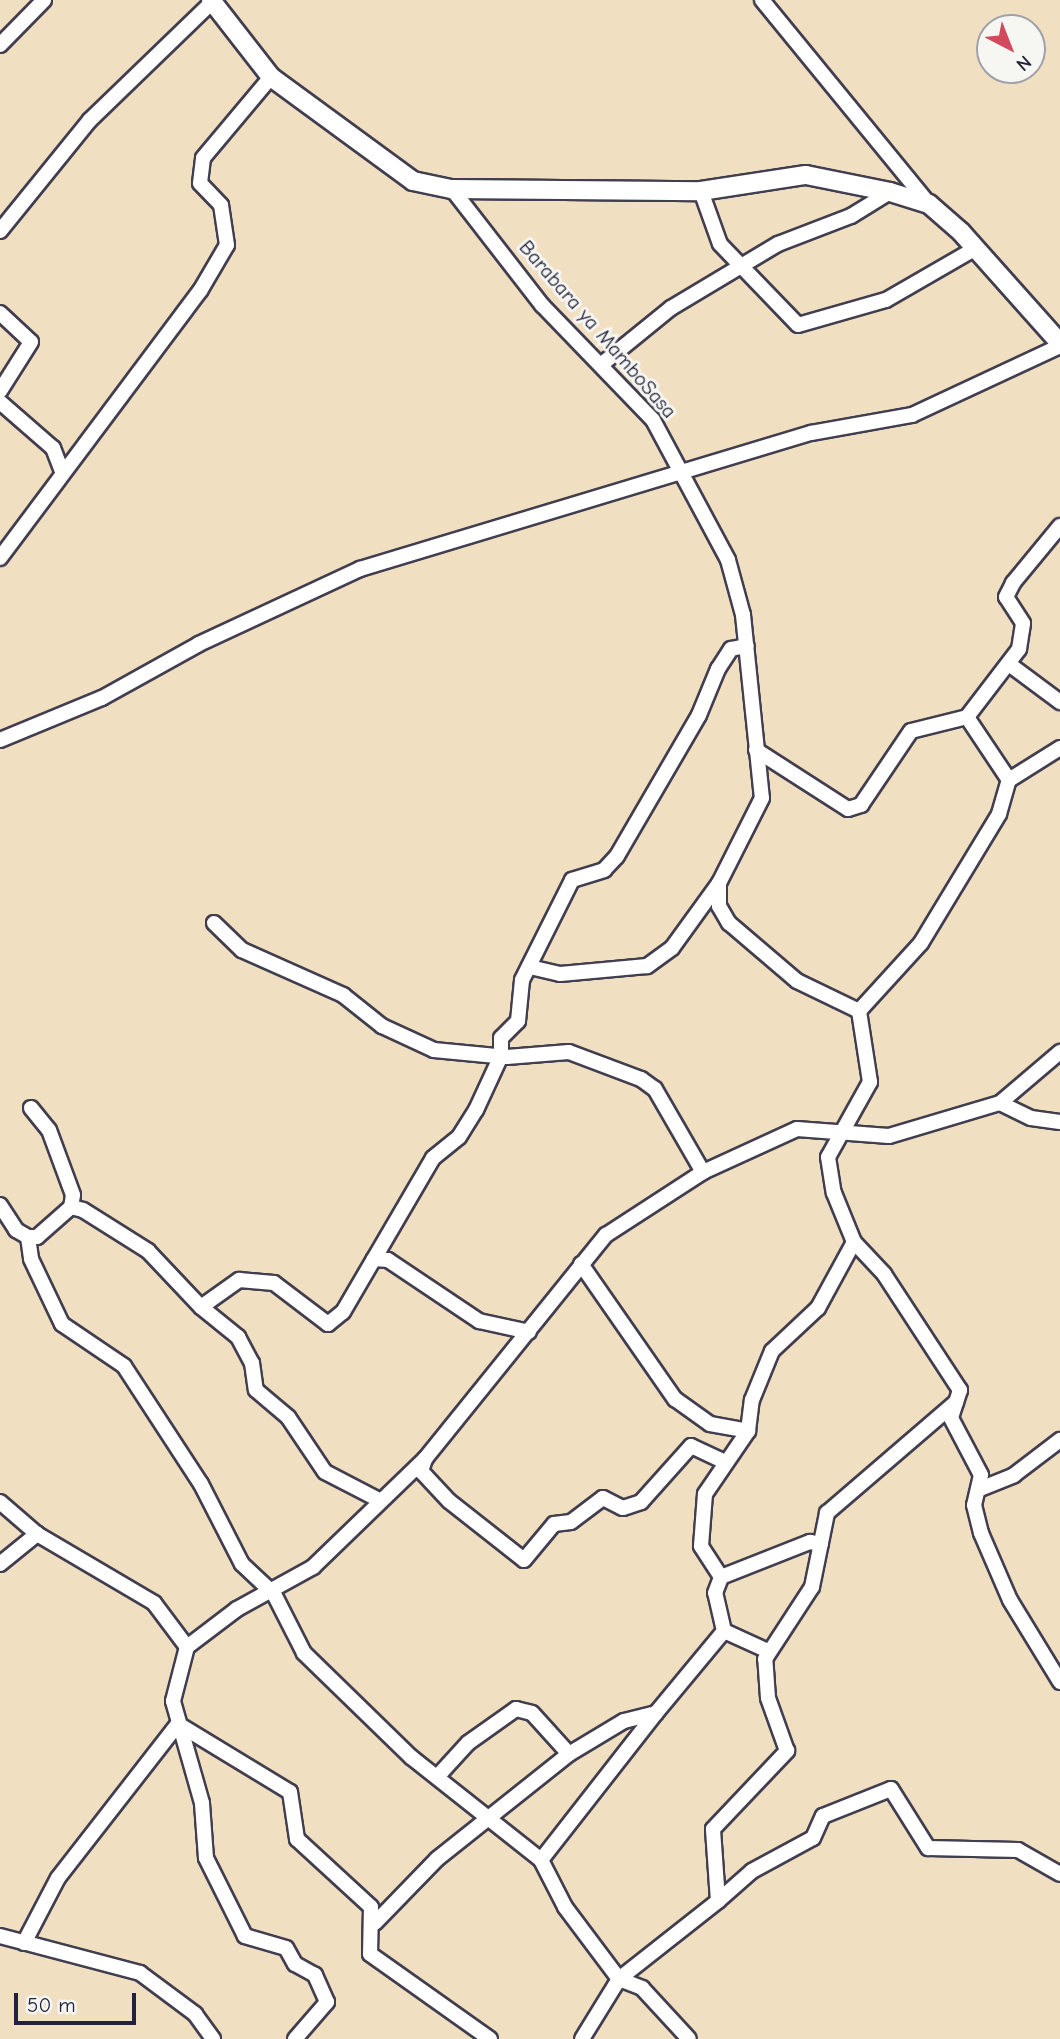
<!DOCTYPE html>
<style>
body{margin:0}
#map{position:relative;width:1060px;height:2039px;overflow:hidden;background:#f1dfc2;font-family:"Comic Neue",sans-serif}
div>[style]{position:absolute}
.roads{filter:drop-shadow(2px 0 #413e4f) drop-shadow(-2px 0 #413e4f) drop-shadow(0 2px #413e4f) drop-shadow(0 -2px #413e4f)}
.minor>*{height:14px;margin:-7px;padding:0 7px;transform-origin:7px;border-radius:7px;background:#fff}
.tertiary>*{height:18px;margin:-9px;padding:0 9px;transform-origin:9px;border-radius:9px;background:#fff}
span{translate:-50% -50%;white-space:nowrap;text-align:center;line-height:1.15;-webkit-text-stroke:6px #f6f6f2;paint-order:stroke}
.street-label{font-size:21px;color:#22223b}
.north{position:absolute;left:976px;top:14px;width:70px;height:70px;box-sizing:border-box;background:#f6f6f2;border:2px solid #a1a1a9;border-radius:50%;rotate:138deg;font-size:19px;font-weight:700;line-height:28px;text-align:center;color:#22223b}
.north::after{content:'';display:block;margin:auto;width:24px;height:32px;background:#d1495b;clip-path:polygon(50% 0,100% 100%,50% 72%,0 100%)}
.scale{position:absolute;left:14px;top:1993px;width:122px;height:32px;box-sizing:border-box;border:4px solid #22223b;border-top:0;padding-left:9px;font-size:21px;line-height:24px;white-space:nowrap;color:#22223b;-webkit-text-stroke:5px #f6f6f2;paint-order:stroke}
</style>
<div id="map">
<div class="roads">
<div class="minor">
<div style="left:762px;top:0;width:264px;rotate:50.7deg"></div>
<div style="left:0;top:45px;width:63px;rotate:-45.6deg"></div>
<div style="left:452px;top:189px;width:147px;rotate:52.2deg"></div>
<div style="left:542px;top:305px;width:160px;rotate:46deg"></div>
<div style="left:653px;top:420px;width:159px;rotate:61.8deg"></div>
<div style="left:728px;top:560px;width:57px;rotate:74.7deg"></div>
<div style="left:743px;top:615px;width:184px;rotate:84.1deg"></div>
<div style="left:762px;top:798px;width:95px;rotate:116.8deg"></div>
<div style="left:719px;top:883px;width:80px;rotate:125.9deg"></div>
<div style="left:672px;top:948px;width:31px;rotate:144deg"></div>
<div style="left:647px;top:966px;width:87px;rotate:174.7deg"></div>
<div style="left:560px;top:974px;width:32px;rotate:-167deg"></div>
<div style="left:701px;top:191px;width:56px;rotate:70.3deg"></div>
<div style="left:720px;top:244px;width:112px;rotate:46.1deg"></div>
<div style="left:798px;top:325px;width:91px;rotate:-15.9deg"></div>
<div style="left:886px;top:300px;width:104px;rotate:-30deg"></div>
<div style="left:0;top:231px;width:143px;rotate:-51deg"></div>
<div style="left:90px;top:120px;width:170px;rotate:-44deg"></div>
<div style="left:0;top:313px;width:42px;rotate:43.1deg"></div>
<div style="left:31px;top:342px;width:58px;rotate:122.3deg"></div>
<div style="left:602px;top:364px;width:89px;rotate:-39.1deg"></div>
<div style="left:671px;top:308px;width:125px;rotate:-30.9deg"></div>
<div style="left:778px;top:244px;width:78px;rotate:-21deg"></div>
<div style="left:851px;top:216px;width:46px;rotate:-31.6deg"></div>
<div style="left:0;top:402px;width:70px;rotate:41deg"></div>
<div style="left:53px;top:448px;width:26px;rotate:69deg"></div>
<div style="left:0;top:558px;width:334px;rotate:-53.2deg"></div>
<div style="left:200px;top:291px;width:53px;rotate:-59.6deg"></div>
<div style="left:227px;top:245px;width:40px;rotate:-98.5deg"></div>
<div style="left:221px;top:205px;width:30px;rotate:-134deg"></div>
<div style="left:200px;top:183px;width:25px;rotate:-83deg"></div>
<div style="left:203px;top:158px;width:106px;rotate:-50deg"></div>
<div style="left:1009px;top:664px;width:64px;rotate:36.7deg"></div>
<div style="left:0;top:740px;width:110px;rotate:-22.4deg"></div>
<div style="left:102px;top:698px;width:111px;rotate:-29.1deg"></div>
<div style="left:199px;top:644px;width:178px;rotate:-25deg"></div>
<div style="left:360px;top:569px;width:471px;rotate:-16.8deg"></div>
<div style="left:811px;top:433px;width:103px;rotate:-10.1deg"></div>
<div style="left:912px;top:415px;width:163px;rotate:-25deg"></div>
<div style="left:756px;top:750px;width:109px;rotate:32.7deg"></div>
<div style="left:848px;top:809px;width:14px;rotate:-17deg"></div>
<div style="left:861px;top:805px;width:89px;rotate:-56deg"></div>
<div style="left:911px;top:731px;width:58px;rotate:-14deg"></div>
<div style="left:1009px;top:780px;width:60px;rotate:-32.1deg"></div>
<div style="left:719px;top:883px;width:23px;rotate:90deg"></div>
<div style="left:719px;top:906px;width:20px;rotate:60deg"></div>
<div style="left:729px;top:923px;width:89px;rotate:40.5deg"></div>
<div style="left:797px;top:981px;width:69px;rotate:25.8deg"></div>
<div style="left:859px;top:1011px;width:72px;rotate:81.2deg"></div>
<div style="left:870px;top:1082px;width:86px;rotate:119.2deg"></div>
<div style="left:828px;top:1157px;width:36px;rotate:81deg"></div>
<div style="left:834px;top:1193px;width:53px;rotate:67.8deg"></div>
<div style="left:854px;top:1242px;width:44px;rotate:46.8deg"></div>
<div style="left:884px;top:1274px;width:139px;rotate:56.8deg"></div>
<div style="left:960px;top:1390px;width:29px;rotate:108deg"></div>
<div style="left:951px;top:1418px;width:64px;rotate:62.2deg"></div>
<div style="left:981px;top:1475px;width:31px;rotate:103deg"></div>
<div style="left:974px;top:1505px;width:29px;rotate:76deg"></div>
<div style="left:981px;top:1533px;width:73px;rotate:66.6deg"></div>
<div style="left:1010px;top:1600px;width:96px;rotate:58.6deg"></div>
<div style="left:214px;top:923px;width:39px;rotate:44deg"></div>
<div style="left:242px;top:950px;width:111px;rotate:24deg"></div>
<div style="left:343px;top:995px;width:50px;rotate:38.5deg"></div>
<div style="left:382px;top:1026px;width:57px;rotate:24.8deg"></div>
<div style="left:434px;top:1050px;width:73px;rotate:5.5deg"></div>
<div style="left:507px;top:1057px;width:62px;rotate:-4.6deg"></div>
<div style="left:569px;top:1052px;width:77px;rotate:20.6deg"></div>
<div style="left:641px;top:1079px;width:17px;rotate:36deg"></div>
<div style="left:655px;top:1089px;width:96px;rotate:60deg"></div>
<div style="left:859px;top:1011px;width:92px;rotate:-47.6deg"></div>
<div style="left:921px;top:943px;width:151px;rotate:-58.8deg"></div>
<div style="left:999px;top:814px;width:35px;rotate:-74deg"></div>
<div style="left:1009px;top:780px;width:76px;rotate:-123.7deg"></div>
<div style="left:967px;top:717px;width:86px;rotate:-52.6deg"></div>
<div style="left:1019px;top:649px;width:26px;rotate:-81deg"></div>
<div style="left:1023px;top:623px;width:31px;rotate:-123deg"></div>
<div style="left:1006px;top:597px;width:16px;rotate:-63deg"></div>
<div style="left:1013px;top:583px;width:74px;rotate:-50.5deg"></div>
<div style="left:1000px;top:1103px;width:79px;rotate:-40.4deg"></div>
<div style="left:31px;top:1108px;width:28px;rotate:51deg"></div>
<div style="left:49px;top:1130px;width:69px;rotate:69.7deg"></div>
<div style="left:73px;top:1195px;width:12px;rotate:99deg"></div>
<div style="left:0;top:1205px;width:30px;rotate:57deg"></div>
<div style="left:16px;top:1230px;width:14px;rotate:30deg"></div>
<div style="left:28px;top:1237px;width:9px"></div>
<div style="left:37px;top:1237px;width:45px;rotate:-41.4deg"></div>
<div style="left:71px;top:1207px;width:12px;rotate:14deg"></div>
<div style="left:83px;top:1210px;width:77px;rotate:32.2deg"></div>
<div style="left:148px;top:1251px;width:77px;rotate:46.6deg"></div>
<div style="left:201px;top:1307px;width:47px;rotate:-35.4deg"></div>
<div style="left:239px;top:1280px;width:35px;rotate:5deg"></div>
<div style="left:274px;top:1283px;width:68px;rotate:37.2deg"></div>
<div style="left:328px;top:1324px;width:19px;rotate:-39deg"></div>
<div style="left:343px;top:1312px;width:61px;rotate:-59.7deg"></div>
<div style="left:374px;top:1259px;width:14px;rotate:4deg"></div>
<div style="left:388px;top:1260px;width:110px;rotate:33.8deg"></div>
<div style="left:479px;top:1321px;width:51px;rotate:12.4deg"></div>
<div style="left:28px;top:1237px;width:22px;rotate:82deg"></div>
<div style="left:31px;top:1259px;width:72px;rotate:64.5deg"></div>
<div style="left:62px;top:1324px;width:75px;rotate:34.1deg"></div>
<div style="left:124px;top:1366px;width:141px;rotate:56.9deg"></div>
<div style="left:201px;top:1484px;width:90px;rotate:62.9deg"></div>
<div style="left:242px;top:1564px;width:44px;rotate:43.2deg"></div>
<div style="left:274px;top:1594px;width:66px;rotate:63deg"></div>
<div style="left:304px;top:1653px;width:149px;rotate:44.2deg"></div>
<div style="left:411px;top:1757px;width:166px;rotate:38.4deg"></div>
<div style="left:541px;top:1860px;width:53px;rotate:62.9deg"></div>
<div style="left:565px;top:1907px;width:90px;rotate:53.1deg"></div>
<div style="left:619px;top:1979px;width:70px;rotate:121.7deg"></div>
<div style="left:374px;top:1259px;width:117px;rotate:-59.7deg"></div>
<div style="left:433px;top:1158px;width:33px;rotate:-39deg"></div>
<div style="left:459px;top:1137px;width:32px;rotate:-58deg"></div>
<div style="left:476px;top:1110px;width:60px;rotate:-65.2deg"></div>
<div style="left:501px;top:1056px;width:18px;rotate:-90deg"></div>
<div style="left:501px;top:1038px;width:24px;rotate:-45deg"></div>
<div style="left:518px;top:1021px;width:41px;rotate:-84.4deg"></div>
<div style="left:522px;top:980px;width:112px;rotate:-63.4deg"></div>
<div style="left:572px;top:880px;width:34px;rotate:-17deg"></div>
<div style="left:604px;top:870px;width:19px;rotate:-47deg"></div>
<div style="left:617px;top:856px;width:163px;rotate:-59.8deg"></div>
<div style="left:699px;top:715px;width:50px;rotate:-67.6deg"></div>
<div style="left:718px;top:669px;width:24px;rotate:-57deg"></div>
<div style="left:731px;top:649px;width:16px;rotate:-11deg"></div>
<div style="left:581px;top:1264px;width:165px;rotate:55.2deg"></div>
<div style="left:675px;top:1399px;width:43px;rotate:35.5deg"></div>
<div style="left:710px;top:1424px;width:39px;rotate:10deg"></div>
<div style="left:201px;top:1307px;width:48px;rotate:39deg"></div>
<div style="left:238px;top:1337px;width:30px;rotate:62deg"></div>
<div style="left:252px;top:1363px;width:27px;rotate:82deg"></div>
<div style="left:256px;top:1390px;width:42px;rotate:40.2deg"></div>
<div style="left:288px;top:1417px;width:66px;rotate:56.1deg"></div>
<div style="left:325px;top:1472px;width:59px;rotate:27.4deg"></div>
<div style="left:425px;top:1459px;width:13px;rotate:108deg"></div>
<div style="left:421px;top:1471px;width:41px;rotate:47deg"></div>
<div style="left:449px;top:1501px;width:95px;rotate:38.2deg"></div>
<div style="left:524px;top:1560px;width:47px;rotate:-50.2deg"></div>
<div style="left:554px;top:1524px;width:17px;rotate:-7deg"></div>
<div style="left:571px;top:1522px;width:40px;rotate:-37deg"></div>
<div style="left:603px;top:1498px;width:22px;rotate:27deg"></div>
<div style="left:623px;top:1508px;width:19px;rotate:-18deg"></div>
<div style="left:641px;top:1502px;width:75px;rotate:-48.2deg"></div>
<div style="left:691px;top:1446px;width:35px;rotate:25deg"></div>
<div style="left:980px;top:1489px;width:37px;rotate:-22deg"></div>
<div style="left:1014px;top:1475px;width:58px;rotate:-37.3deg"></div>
<div style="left:0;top:1502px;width:49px;rotate:40.9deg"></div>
<div style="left:37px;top:1534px;width:136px;rotate:30.5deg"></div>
<div style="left:154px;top:1603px;width:55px;rotate:53.1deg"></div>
<div style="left:0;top:1564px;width:48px;rotate:-39deg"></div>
<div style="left:721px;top:1577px;width:96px;rotate:-21.5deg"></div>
<div style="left:810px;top:1542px;width:11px;rotate:10deg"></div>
<div style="left:768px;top:1651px;width:48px;rotate:-155.6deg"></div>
<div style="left:724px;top:1631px;width:39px;rotate:-103deg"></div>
<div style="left:715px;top:1593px;width:17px;rotate:-69deg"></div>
<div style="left:721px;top:1577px;width:37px;rotate:-123deg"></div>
<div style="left:701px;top:1546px;width:52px;rotate:-85.6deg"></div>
<div style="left:705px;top:1494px;width:76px;rotate:-55.7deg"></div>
<div style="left:748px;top:1431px;width:31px;rotate:-83deg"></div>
<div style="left:752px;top:1400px;width:53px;rotate:-67.8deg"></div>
<div style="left:772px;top:1351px;width:63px;rotate:-43.1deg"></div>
<div style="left:818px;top:1308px;width:75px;rotate:-61.4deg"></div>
<div style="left:437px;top:1777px;width:46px;rotate:-47.6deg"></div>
<div style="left:468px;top:1743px;width:59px;rotate:-35.3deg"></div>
<div style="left:516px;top:1709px;width:16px;rotate:14deg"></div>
<div style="left:532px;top:1713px;width:55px;rotate:47.9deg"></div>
<div style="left:569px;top:1754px;width:64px;rotate:-31deg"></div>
<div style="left:624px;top:1721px;width:33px;rotate:-14deg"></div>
<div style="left:656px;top:1713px;width:107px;rotate:-50.3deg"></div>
<div style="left:541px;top:1860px;width:187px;rotate:-52deg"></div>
<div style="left:718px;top:1901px;width:45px;rotate:-41.4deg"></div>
<div style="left:752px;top:1871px;width:69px;rotate:-28.4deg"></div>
<div style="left:813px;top:1838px;width:24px;rotate:-66deg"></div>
<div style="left:823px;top:1816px;width:73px;rotate:-21.7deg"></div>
<div style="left:891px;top:1789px;width:70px;rotate:57.9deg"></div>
<div style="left:928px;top:1848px;width:90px;rotate:1.3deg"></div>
<div style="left:1018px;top:1850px;width:48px;rotate:29.7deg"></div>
<div style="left:375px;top:1923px;width:89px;rotate:-45.9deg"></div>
<div style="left:437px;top:1859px;width:169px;rotate:-38.5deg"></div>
<div style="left:0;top:1936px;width:145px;rotate:14.8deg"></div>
<div style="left:140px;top:1973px;width:69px;rotate:36.7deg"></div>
<div style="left:195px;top:2014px;width:31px;rotate:54deg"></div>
<div style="left:24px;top:1943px;width:73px;rotate:-62.4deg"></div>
<div style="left:58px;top:1878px;width:195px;rotate:-52.1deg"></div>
<div style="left:178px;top:1724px;width:131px;rotate:31.3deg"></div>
<div style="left:290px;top:1792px;width:48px;rotate:81.5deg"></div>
<div style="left:297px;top:1839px;width:100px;rotate:42.6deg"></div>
<div style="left:371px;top:1907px;width:47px;rotate:91.2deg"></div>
<div style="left:370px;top:1954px;width:147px;rotate:35.3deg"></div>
<div style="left:619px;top:1979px;width:126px;rotate:-38.2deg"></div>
<div style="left:718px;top:1901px;width:72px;rotate:-94deg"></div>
<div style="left:713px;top:1829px;width:108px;rotate:-46.5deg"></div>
<div style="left:787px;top:1751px;width:56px;rotate:-109.7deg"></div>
<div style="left:768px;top:1698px;width:39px;rotate:-94deg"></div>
<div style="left:765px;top:1659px;width:86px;rotate:-56.9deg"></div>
<div style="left:812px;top:1587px;width:76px;rotate:-78.5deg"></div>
<div style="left:827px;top:1513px;width:170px;rotate:-40.7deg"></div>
<div style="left:619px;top:1979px;width:25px;rotate:21deg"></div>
<div style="left:642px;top:1988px;width:69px;rotate:47.3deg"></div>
<div style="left:295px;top:2039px;width:49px;rotate:-49.1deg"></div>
<div style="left:327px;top:2002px;width:30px;rotate:-114deg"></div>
<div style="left:315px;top:1975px;width:23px;rotate:-151deg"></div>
<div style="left:295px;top:1964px;width:18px;rotate:-119deg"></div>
<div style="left:286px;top:1948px;width:43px;rotate:-163.7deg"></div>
<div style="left:245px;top:1936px;width:87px;rotate:-116.6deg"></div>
<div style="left:206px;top:1858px;width:55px;rotate:-94.2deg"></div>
<div style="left:202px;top:1803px;width:106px;rotate:-105.9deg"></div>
<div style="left:173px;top:1701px;width:56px;rotate:-75.5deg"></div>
<div style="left:187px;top:1647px;width:63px;rotate:-37.2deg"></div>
<div style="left:237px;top:1609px;width:87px;rotate:-28.9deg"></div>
<div style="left:313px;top:1567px;width:156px;rotate:-44deg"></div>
<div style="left:425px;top:1459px;width:288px;rotate:-51.1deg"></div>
<div style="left:606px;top:1235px;width:116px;rotate:-33deg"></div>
<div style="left:703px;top:1172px;width:103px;rotate:-24.6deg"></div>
<div style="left:797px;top:1129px;width:92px;rotate:4.4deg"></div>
<div style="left:889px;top:1136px;width:116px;rotate:-16.6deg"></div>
<div style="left:1000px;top:1103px;width:34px;rotate:26deg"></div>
<div style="left:1031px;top:1118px;width:29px;rotate:8deg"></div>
</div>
<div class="tertiary">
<div style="left:211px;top:0;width:98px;rotate:52.1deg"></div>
<div style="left:271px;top:77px;width:176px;rotate:36.2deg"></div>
<div style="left:413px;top:181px;width:40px;rotate:12deg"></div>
<div style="left:452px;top:189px;width:249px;rotate:0.5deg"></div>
<div style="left:701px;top:191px;width:106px;rotate:-8.7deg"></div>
<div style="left:806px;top:175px;width:86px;rotate:11.4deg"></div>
<div style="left:890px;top:192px;width:41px;rotate:17.1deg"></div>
<div style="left:929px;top:204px;width:43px;rotate:41.2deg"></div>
<div style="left:961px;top:232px;width:149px;rotate:48.3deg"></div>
</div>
</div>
<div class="street-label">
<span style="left:598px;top:329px;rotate:49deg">Barabara ya MamboSasa</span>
</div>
<div class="north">N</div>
<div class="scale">50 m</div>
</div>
